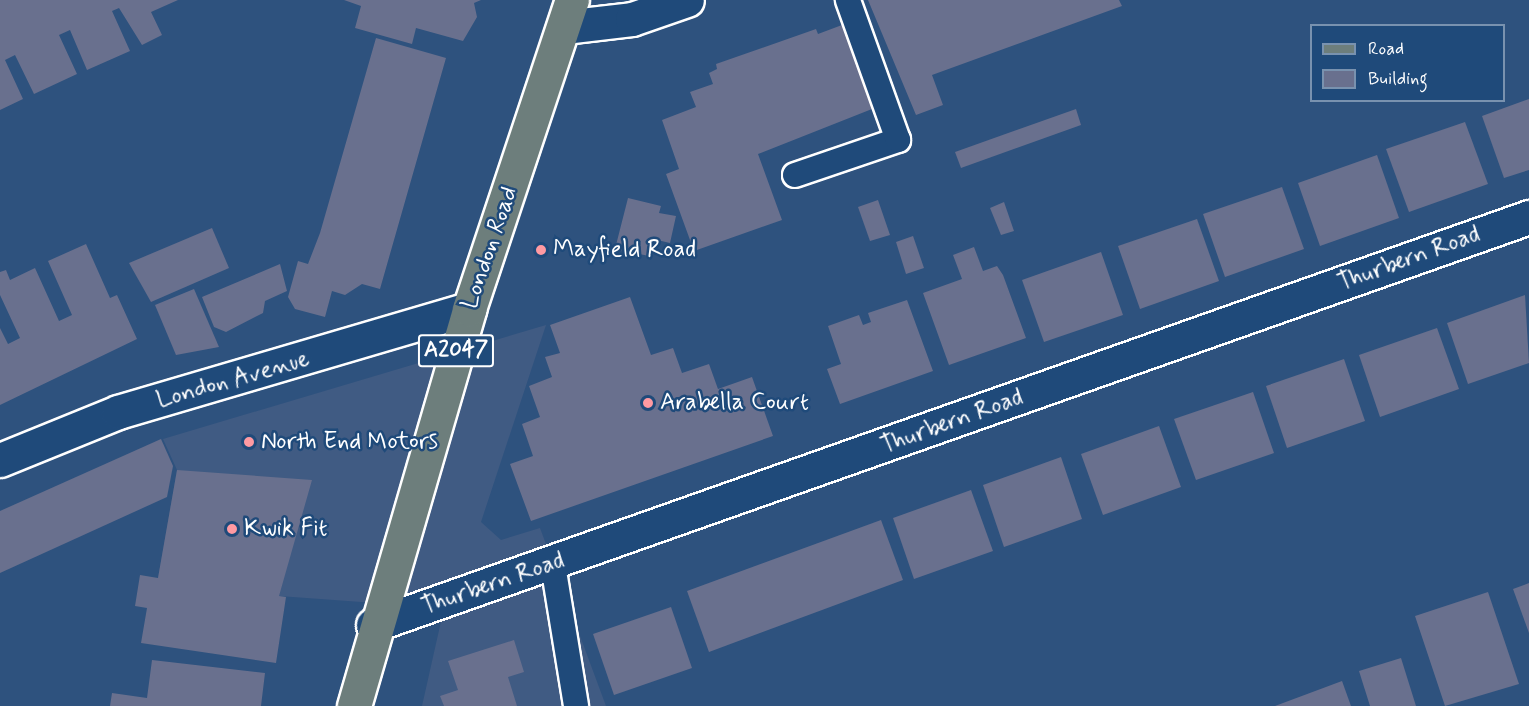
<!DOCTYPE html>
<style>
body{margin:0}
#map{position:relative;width:1529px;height:706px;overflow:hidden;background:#2e527e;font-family:Mynerve,sans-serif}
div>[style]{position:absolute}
.built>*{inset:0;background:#405b83}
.building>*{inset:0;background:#69708e}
.roads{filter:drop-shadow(2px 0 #fff) drop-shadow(-2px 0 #fff) drop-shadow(0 2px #fff) drop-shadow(0 -2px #fff)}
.service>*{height:24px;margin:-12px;padding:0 12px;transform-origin:12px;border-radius:12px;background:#1f4a7a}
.minor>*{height:33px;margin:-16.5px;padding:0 16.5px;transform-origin:16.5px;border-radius:16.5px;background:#1f4a7a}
.primary>*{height:33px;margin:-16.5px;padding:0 16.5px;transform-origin:16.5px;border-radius:16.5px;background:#6d7e7c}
.dots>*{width:16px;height:16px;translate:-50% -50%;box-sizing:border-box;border:3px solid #1f4a7a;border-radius:50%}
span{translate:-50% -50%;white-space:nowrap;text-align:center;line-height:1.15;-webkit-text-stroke:5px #1f4a7a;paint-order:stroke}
.shield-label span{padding:2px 4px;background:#1f4a7a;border:2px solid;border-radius:4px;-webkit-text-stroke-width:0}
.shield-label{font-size:22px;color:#fff;font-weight:700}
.street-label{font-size:24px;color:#fff}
.poi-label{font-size:24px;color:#fff}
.left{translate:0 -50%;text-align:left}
.legend{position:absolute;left:1310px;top:24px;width:195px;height:78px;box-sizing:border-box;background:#1f4a7a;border:2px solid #7992af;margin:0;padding:8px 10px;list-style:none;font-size:18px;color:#fff}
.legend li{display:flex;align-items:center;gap:12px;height:30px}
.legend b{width:30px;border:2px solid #7992af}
</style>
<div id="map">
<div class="built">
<div style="clip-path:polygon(546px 325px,481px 522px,501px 540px,540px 528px,606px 706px,422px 706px,444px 608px,279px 596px,158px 578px,177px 470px,163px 439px)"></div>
</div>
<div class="building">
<div style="clip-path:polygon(0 0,178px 0,151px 12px,162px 35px,142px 45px,119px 8px,112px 11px,130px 51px,87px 70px,70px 30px,59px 35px,77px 74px,34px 94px,15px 55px,5px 60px,23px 99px,0 110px)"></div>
<div style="clip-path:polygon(344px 0,481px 0,474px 3px,477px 17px,463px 41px,416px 28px,412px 44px,355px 28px,361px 6px)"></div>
<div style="clip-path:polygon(868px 0,1119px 0,1122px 6px,932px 75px,943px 105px,916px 115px)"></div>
<div style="clip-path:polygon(842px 25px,872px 109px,758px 154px,782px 220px,694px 251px,666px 174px,679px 169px,662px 120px,696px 107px,690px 92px,713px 84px,709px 73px,717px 69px,716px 64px,816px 29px,818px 34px)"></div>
<div style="clip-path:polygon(376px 38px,446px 58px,380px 289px,362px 284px,345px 295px,332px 291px,325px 317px,295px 309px,288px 297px,298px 261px,308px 264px,320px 233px)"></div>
<div style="clip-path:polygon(1529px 99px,1529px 170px,1504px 178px,1482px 116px)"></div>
<div style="clip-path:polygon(1076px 109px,1081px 125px,961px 168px,955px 152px)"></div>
<div style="clip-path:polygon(1465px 122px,1488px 184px,1409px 212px,1386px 149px)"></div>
<div style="clip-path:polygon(1377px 155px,1399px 218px,1320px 246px,1298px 183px)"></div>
<div style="clip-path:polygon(1282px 187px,1304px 249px,1225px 277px,1203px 214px)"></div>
<div style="clip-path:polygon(628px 198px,661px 206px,659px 213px,676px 216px,670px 243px,653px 239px,649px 256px,615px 249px)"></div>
<div style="clip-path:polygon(878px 200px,890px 235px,870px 241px,858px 207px)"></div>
<div style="clip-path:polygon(1004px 202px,1014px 231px,1001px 235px,990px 208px)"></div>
<div style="clip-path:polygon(1197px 219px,1219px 281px,1140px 309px,1118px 246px)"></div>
<div style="clip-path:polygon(212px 228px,229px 268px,151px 302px,129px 263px)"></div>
<div style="clip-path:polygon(913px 236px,924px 268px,906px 274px,896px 242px)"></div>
<div style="clip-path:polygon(86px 244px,110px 298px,117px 295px,137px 339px,0 405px,0 328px,8px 344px,20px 338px,0 295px,0 272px,6px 270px,10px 280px,35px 268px,59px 321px,72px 315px,48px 261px)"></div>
<div style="clip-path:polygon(974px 247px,983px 271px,997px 266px,1003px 275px,1026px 338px,949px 365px,923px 293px,962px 279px,953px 255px)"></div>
<div style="clip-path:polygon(1101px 252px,1123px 315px,1044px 342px,1022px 280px)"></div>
<div style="clip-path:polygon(280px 264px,287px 291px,265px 301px,263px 313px,226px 332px,214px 327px,202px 297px)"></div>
<div style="clip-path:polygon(194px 289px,219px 347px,176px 355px,155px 305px)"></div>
<div style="clip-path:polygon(1525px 295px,1529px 363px,1468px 384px,1447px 323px)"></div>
<div style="clip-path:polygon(630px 297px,651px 355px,673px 348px,682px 373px,709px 364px,718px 389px,752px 377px,773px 436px,531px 521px,510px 464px,533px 456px,522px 424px,540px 417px,529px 386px,552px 377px,545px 357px,560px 353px,550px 325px)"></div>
<div style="clip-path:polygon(907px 300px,933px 371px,840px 404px,827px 369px,841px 364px,828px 326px,859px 315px,863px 325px,871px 322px,868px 313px)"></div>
<div style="clip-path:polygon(1437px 328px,1459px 389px,1380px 417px,1359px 355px)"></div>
<div style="clip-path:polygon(1344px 359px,1365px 421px,1287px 448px,1266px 386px)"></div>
<div style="clip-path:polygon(1253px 392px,1274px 453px,1196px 480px,1174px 419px)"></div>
<div style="clip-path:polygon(1159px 426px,1181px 487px,1103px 515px,1081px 454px)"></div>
<div style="clip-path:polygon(161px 439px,173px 466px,167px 497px,0 573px,0 511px)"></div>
<div style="clip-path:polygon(1061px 457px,1082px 519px,1004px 547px,983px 485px)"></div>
<div style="clip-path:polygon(177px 470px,312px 480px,279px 596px,286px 597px,276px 663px,141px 643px,147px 608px,135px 606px,140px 575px,158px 578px)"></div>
<div style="clip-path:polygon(971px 490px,993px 551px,914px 579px,893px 518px)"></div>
<div style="clip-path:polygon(881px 520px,903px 580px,709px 652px,687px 591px)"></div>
<div style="clip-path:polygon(1529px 583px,1529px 633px,1513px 589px)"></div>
<div style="clip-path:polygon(1488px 592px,1519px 684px,1445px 706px,1415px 616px)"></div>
<div style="clip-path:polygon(671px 607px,692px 668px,614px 695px,593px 634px)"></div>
<div style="clip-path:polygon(514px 640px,524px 672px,508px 677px,517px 706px,444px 706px,440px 696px,458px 690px,448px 661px)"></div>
<div style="clip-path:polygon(1401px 658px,1416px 706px,1370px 706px,1359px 671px)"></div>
<div style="clip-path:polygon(152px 660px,265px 673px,261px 706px,110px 706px,112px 693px,147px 698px)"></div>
<div style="clip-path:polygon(1342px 681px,1351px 706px,1275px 706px)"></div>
</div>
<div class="roads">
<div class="service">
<div style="left:795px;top:175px;width:109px;rotate:-18.8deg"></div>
<div style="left:898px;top:140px;width:149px;rotate:-109.7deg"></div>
<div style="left:553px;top:565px;width:143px;rotate:80.7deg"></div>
</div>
<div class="minor">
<div style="left:564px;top:27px;width:68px;rotate:-6.7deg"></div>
<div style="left:632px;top:19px;width:58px;rotate:-19.1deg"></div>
<div style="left:0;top:460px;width:127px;rotate:-22.1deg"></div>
<div style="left:118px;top:412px;width:366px;rotate:-16.4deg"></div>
<div style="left:373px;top:625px;width:1226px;rotate:-19.44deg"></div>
</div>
<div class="primary">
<div style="left:354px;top:706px;width:413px;rotate:-73.8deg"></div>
<div style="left:469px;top:309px;width:326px;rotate:-71.6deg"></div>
</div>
</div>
<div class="dots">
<div style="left:541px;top:250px;background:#ff9aa2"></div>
<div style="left:648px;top:403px;background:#ff9aa2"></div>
<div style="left:249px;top:442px;background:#ff9aa2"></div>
<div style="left:232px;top:529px;background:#ff9aa2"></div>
</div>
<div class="shield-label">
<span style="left:456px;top:351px">A2047</span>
</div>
<div class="street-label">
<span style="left:490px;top:248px;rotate:-71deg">London Road</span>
<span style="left:1409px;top:259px;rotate:-20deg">Thurbern Road</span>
<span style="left:233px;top:380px;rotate:-16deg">London Avenue</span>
<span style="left:952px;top:422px;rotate:-20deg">Thurbern Road</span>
<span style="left:493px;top:584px;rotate:-19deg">Thurbern Road</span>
</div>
<div class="poi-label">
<span class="left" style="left:553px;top:250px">Mayfield Road</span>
<span class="left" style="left:660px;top:403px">Arabella Court</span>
<span class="left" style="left:261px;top:442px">North End Motors</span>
<span class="left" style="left:244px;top:529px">Kwik Fit</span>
</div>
<ul class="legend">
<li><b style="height:8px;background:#6d7e7c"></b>Road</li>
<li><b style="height:16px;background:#69708e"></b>Building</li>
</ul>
</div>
